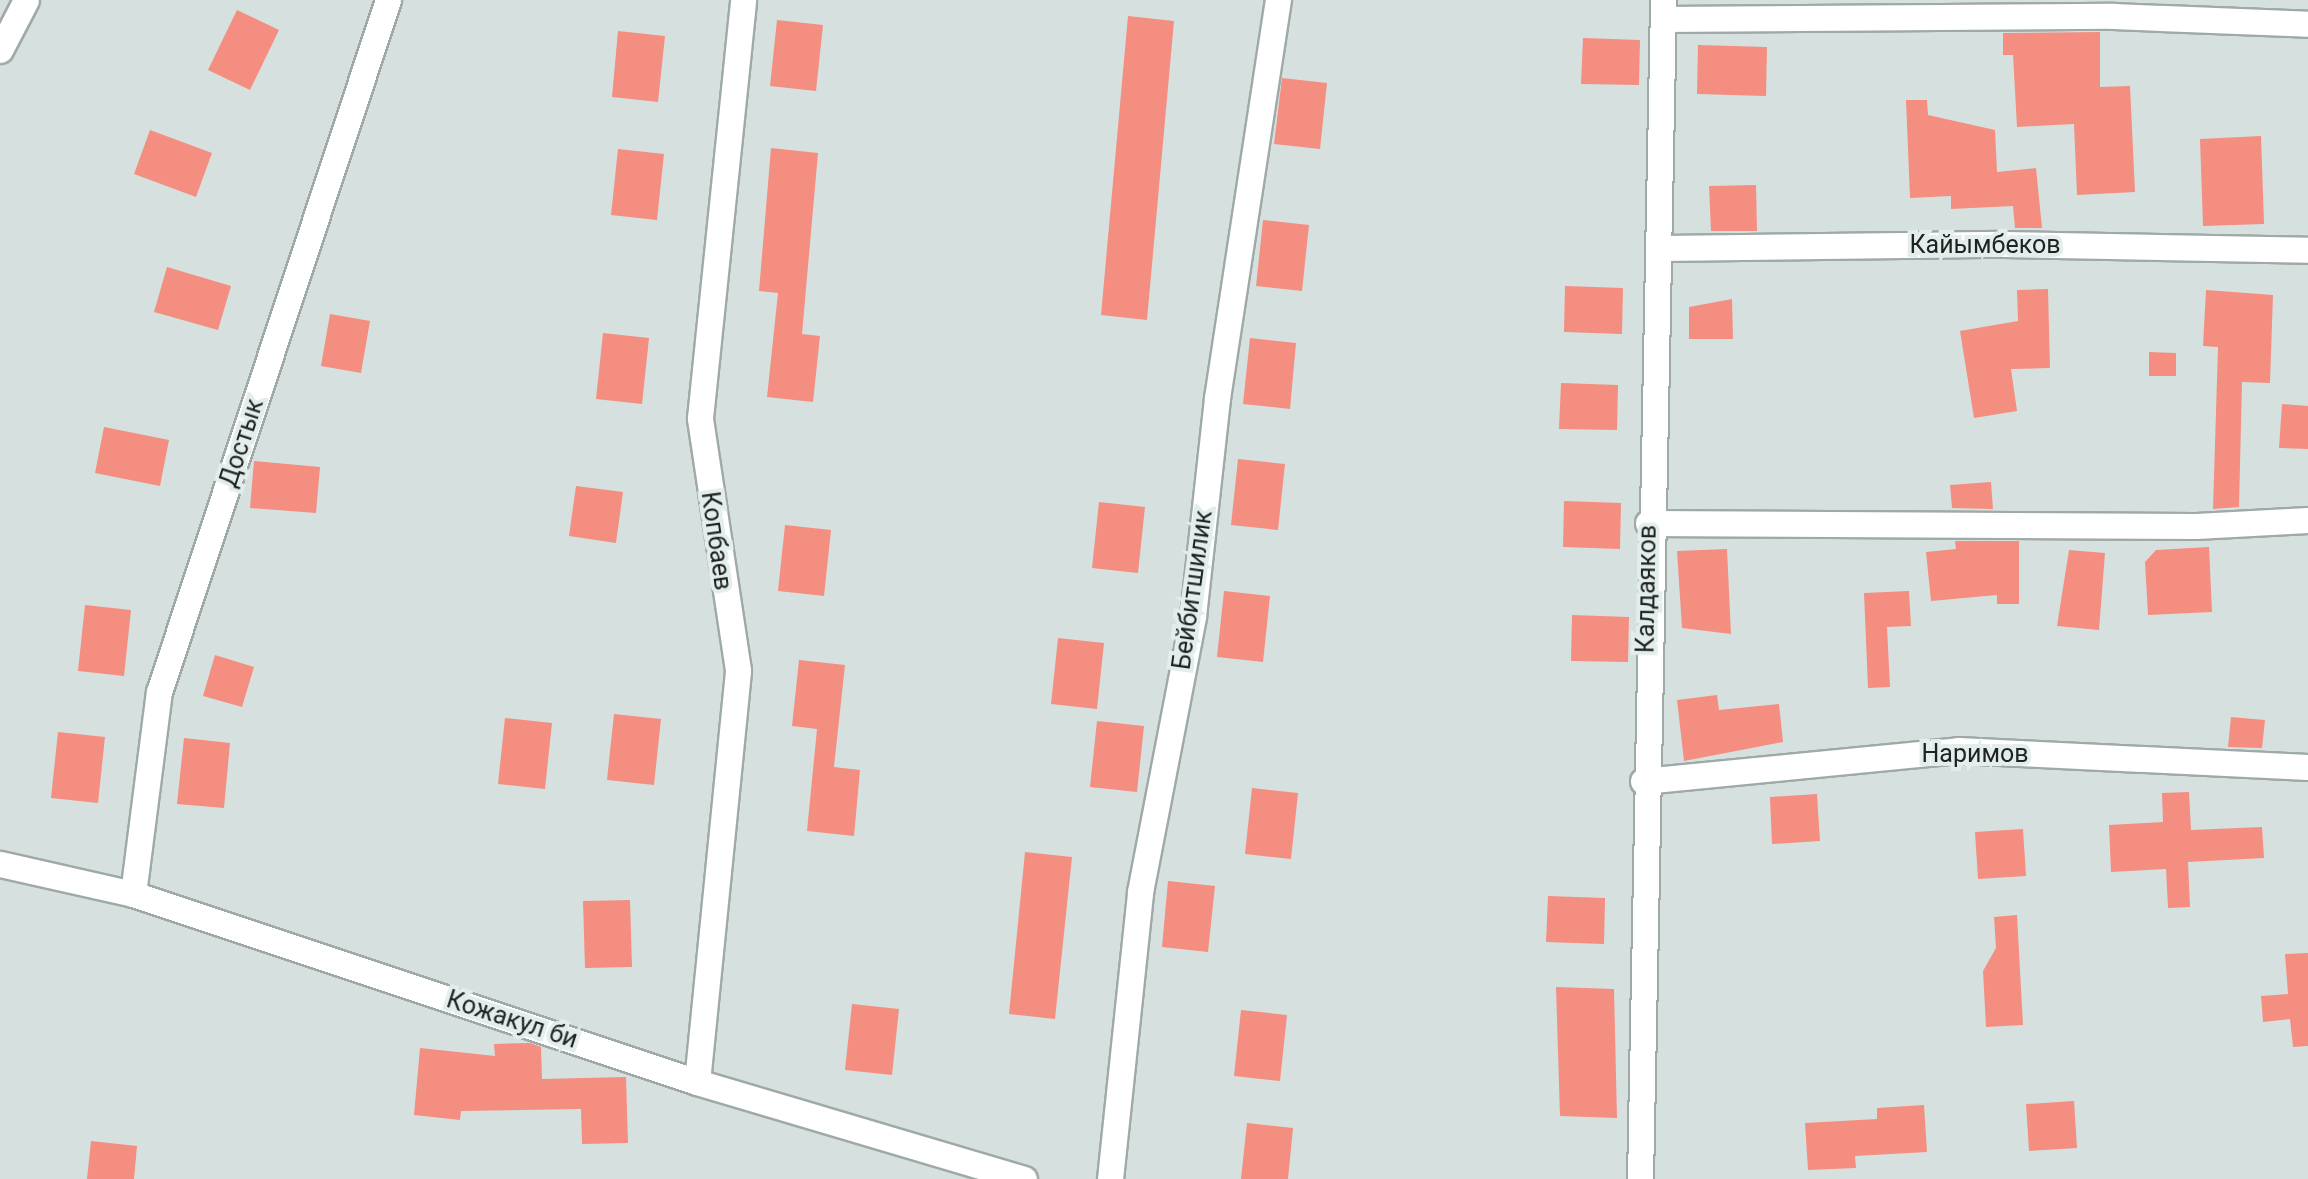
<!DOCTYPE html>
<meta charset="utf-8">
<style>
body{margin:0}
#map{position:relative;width:2308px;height:1179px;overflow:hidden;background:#d6e1df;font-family:Roboto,sans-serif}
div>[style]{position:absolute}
.building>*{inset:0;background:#f38e81}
.roads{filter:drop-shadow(2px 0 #9fa9a8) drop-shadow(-2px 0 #9fa9a8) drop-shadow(0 2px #9fa9a8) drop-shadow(0 -2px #9fa9a8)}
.minor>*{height:25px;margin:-12.5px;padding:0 12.5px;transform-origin:12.5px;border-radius:12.5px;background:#fff}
span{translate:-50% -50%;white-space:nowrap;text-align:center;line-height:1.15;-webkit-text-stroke:8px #e3eeec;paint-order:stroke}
.street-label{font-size:25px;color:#1e2221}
</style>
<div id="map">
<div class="building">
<div style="clip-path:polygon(237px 10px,279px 30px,250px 90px,208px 70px)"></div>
<div style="clip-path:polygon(1128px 16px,1174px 21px,1147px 320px,1101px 315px)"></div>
<div style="clip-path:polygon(777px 20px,823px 25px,816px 91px,770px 86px)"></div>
<div style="clip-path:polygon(618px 31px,665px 36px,658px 102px,612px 97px)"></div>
<div style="clip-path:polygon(2100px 32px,2100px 87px,2130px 86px,2135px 192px,2077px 195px,2074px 124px,2017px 127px,2013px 55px,2003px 55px,2003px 33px)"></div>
<div style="clip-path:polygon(1583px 38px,1640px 40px,1639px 85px,1581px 84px)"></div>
<div style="clip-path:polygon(1698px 45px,1767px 47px,1766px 96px,1697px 94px)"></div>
<div style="clip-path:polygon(1282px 78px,1327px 83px,1320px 149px,1274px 144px)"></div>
<div style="clip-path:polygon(1906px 100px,1927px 100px,1928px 115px,1995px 130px,1997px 172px,2036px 168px,2042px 228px,2015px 228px,2013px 206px,1951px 209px,1951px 196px,1910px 198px)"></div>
<div style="clip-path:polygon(150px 130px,212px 153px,196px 197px,134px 174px)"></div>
<div style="clip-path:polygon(2261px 136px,2264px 224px,2203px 226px,2200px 139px)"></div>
<div style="clip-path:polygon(771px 148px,818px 153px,802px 334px,820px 336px,813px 402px,767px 397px,778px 293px,759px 291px)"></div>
<div style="clip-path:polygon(618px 149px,664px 154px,657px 220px,611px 215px)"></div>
<div style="clip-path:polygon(1756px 185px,1757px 231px,1711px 231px,1709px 186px)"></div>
<div style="clip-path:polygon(1263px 220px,1309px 225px,1302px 291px,1256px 286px)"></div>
<div style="clip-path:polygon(167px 267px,231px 286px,218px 330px,154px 312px)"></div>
<div style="clip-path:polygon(1565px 286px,1623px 288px,1622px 334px,1564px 332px)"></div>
<div style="clip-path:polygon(2048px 289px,2050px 368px,2011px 369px,2017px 411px,1974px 418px,1960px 331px,2018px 321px,2017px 290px)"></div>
<div style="clip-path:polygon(2206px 290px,2273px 295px,2270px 383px,2242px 382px,2239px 507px,2213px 509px,2218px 347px,2203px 346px)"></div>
<div style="clip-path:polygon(1732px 299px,1733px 339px,1689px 339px,1689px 307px)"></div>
<div style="clip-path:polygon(330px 314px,370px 321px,361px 373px,321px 366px)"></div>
<div style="clip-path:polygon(603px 333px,649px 338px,642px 404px,596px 399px)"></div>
<div style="clip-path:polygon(1250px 338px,1296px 343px,1290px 409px,1243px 404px)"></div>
<div style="clip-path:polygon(2149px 352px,2176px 353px,2176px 376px,2149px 376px)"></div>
<div style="clip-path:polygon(1561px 383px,1618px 385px,1617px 430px,1559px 429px)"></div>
<div style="clip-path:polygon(2282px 404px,2308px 406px,2308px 449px,2279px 448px)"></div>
<div style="clip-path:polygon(104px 427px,169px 440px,160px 486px,95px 473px)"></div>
<div style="clip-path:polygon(1238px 459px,1285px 464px,1278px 530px,1231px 525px)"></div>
<div style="clip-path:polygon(254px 461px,320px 467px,316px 513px,250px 508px)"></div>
<div style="clip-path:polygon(1991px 482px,1993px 509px,1952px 508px,1950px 485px)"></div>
<div style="clip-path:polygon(576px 486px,623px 492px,616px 543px,569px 536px)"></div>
<div style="clip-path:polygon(1564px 501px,1621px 503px,1620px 549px,1563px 547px)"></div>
<div style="clip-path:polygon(1099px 502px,1145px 507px,1138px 573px,1092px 568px)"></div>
<div style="clip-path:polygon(785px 525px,831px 530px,824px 596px,778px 591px)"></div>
<div style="clip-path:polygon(1955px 541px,2019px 541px,2019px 604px,1997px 604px,1997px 595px,1931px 601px,1926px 552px,1956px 549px)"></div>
<div style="clip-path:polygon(2209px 547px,2212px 612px,2148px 615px,2145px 562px,2156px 550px)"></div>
<div style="clip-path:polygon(1727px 549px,1731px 634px,1682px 628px,1677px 551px)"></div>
<div style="clip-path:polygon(2069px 550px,2105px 553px,2099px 630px,2057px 626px)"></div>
<div style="clip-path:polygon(1224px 591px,1270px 596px,1263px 662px,1217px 657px)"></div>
<div style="clip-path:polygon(1909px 591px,1911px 626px,1887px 627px,1890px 687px,1868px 688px,1864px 593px)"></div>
<div style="clip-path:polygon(85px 605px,131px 610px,124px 676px,78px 671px)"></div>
<div style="clip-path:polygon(1572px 615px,1629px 617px,1628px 662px,1571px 661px)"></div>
<div style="clip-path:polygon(1058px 638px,1104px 643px,1097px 709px,1051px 704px)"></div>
<div style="clip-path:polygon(215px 655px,254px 667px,242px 707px,203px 696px)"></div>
<div style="clip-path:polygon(799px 660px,845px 665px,834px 767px,860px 770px,854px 836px,807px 831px,817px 729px,792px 726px)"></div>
<div style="clip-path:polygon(1717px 695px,1719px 710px,1779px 704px,1783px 742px,1684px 761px,1677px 700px)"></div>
<div style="clip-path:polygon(614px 714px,661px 719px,654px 785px,607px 780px)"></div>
<div style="clip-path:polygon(2231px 717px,2265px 720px,2262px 748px,2228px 747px)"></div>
<div style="clip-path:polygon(505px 718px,552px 723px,545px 789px,498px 784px)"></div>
<div style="clip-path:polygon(1097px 721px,1144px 726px,1137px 792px,1090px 787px)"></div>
<div style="clip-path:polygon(58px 732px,105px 737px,98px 803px,51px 798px)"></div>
<div style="clip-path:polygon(184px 738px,230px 743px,224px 808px,177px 804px)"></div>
<div style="clip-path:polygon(1252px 788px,1298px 793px,1291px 859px,1245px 854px)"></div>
<div style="clip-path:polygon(2189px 792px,2191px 830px,2262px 827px,2264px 858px,2188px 862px,2190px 907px,2168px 908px,2166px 869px,2111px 872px,2109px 825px,2163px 822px,2162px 793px)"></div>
<div style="clip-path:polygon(1817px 794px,1820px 841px,1772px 844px,1770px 797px)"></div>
<div style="clip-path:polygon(2023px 829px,2026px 876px,1978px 879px,1975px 832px)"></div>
<div style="clip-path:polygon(1025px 852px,1072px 857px,1055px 1019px,1009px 1014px)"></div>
<div style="clip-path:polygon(1168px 881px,1215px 886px,1208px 952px,1162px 947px)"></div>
<div style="clip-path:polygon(1548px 896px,1605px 898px,1604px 944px,1546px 942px)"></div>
<div style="clip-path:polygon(630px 900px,632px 967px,585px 968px,583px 901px)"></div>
<div style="clip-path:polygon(2017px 915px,2023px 1025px,1986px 1027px,1983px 971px,1996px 948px,1994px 917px)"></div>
<div style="clip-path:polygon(2308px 953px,2308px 1046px,2293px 1047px,2290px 1019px,2263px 1022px,2261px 996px,2288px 994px,2285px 954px)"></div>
<div style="clip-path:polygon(1556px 987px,1614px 989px,1617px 1118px,1560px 1116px)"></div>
<div style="clip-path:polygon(852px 1004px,899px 1009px,892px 1075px,845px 1070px)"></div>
<div style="clip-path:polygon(1241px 1010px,1287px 1015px,1280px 1081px,1234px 1076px)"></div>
<div style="clip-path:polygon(530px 1043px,541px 1047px,542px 1079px,626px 1077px,628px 1143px,582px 1144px,581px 1109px,461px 1111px,460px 1120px,414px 1115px,420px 1048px,495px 1056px,494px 1044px)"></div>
<div style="clip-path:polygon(2074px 1101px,2077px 1148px,2029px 1151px,2026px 1104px)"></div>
<div style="clip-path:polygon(1924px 1105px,1927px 1152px,1855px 1156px,1856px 1168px,1808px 1170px,1805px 1123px,1877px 1119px,1877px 1108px)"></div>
<div style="clip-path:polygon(1247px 1123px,1293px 1128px,1288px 1179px,1241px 1179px)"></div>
<div style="clip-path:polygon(91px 1141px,137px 1146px,134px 1179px,87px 1179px)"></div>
</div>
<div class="roads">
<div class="minor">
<div style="left:1663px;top:19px;width:450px;rotate:-0.4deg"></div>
<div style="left:2113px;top:16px;width:195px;rotate:2.3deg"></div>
<div style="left:0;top:50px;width:56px;rotate:-62.5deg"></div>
<div style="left:1662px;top:248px;width:342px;rotate:-0.7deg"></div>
<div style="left:2004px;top:244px;width:304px;rotate:1.1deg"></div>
<div style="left:1648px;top:523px;width:548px;rotate:0.31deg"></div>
<div style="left:2196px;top:526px;width:112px;rotate:-3.1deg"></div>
<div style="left:1643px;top:781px;width:317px;rotate:-5.6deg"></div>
<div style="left:1958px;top:750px;width:350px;rotate:2.8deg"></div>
<div style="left:0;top:864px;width:136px;rotate:12.7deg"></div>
<div style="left:133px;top:894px;width:595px;rotate:18.43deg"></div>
<div style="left:697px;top:1082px;width:341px;rotate:16.5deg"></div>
<div style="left:133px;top:894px;width:204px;rotate:-82.7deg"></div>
<div style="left:159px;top:692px;width:729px;rotate:-71.69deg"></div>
<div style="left:697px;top:1082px;width:414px;rotate:-84.3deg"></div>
<div style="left:738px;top:670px;width:255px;rotate:-98.6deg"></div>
<div style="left:700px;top:418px;width:420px;rotate:-84.1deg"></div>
<div style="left:1110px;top:1179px;width:289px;rotate:-84deg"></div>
<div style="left:1140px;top:892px;width:281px;rotate:-79.1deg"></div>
<div style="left:1193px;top:616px;width:219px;rotate:-83.7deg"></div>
<div style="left:1217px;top:398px;width:403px;rotate:-81.3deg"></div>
<div style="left:1640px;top:1179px;width:1179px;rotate:-88.88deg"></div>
</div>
</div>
<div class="street-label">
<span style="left:1985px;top:245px">Кайымбеков</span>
<span style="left:242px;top:443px;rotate:-72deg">Достык</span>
<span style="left:716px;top:541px;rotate:82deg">Копбаев</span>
<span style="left:1647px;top:589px;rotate:-89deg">Калдаяков</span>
<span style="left:1193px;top:590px;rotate:-82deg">Бейбитшилик</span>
<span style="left:1975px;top:754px">Наримов</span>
<span style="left:512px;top:1020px;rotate:18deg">Кожакул би</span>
</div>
</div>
